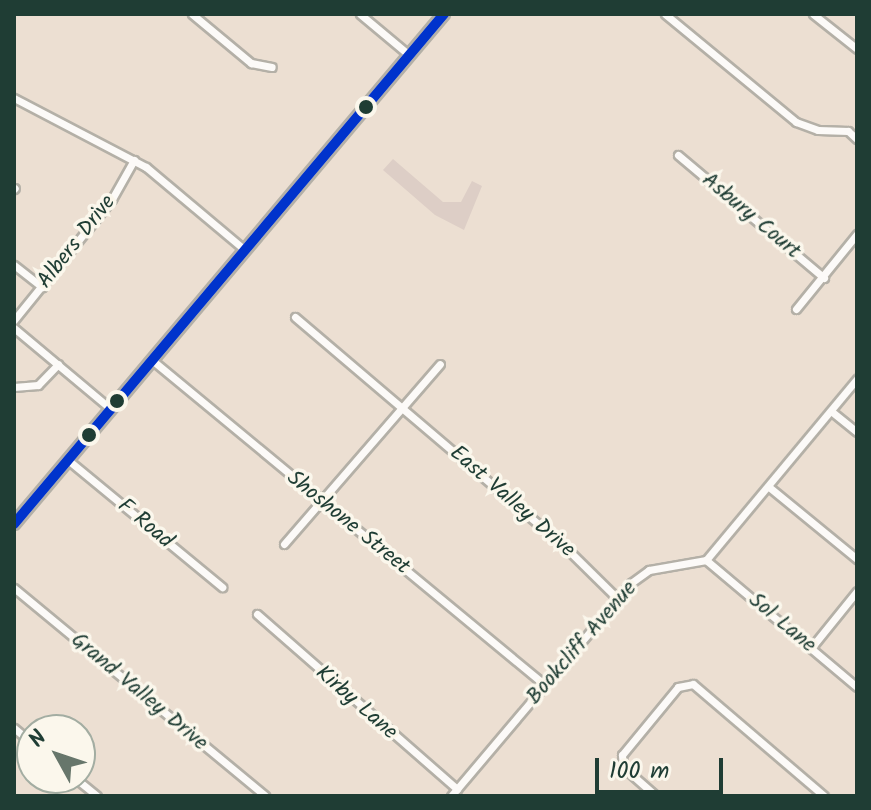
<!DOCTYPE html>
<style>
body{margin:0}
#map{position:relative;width:871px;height:810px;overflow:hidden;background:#ecdfd2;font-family:Kalam,sans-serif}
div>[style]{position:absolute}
.industrial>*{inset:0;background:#ddcec6}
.roads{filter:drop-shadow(2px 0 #b4b0a7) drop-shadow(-2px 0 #b4b0a7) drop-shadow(0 2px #b4b0a7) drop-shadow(0 -2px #b4b0a7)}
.street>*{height:7px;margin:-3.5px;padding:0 3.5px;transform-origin:3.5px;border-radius:3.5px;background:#fcfaf8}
.primary>*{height:10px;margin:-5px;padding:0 5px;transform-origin:5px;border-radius:5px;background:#eee5dd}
.bus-1>*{height:10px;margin:-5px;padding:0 5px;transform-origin:5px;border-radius:5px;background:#03c}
.dots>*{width:22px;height:22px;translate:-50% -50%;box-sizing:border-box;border:4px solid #fbf7ec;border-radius:50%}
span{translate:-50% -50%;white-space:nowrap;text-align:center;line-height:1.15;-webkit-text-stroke:7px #fbf7ec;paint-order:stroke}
.street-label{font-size:22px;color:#1f3d34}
.frame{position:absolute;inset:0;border:16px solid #1f3d34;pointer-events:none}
.north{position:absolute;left:16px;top:714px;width:80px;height:80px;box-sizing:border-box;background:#fbf7ec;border:2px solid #a3ada2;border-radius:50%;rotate:310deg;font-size:22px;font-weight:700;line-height:32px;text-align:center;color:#1f3d34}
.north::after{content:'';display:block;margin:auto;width:28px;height:36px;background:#67766b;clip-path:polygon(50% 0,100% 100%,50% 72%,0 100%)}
.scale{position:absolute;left:595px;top:758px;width:128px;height:36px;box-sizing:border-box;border:4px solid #1f3d34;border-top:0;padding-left:10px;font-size:24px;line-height:28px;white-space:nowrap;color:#1f3d34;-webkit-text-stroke:6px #fbf7ec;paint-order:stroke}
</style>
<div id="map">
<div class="industrial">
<div style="clip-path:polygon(393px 159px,443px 202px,461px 202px,472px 181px,482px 186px,464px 230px,435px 215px,383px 170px)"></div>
</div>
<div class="roads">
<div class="street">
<div style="left:192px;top:14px;width:77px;rotate:39.7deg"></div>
<div style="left:251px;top:63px;width:21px;rotate:11deg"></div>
<div style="left:360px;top:14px;width:64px;rotate:39.9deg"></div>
<div style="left:665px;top:14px;width:170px;rotate:39.5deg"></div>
<div style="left:796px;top:122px;width:23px;rotate:20deg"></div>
<div style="left:818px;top:130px;width:30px;rotate:2deg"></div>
<div style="left:848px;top:131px;width:12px;rotate:42deg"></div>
<div style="left:813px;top:14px;width:56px;rotate:38.5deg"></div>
<div style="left:14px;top:98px;width:149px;rotate:27.6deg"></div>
<div style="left:146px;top:167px;width:129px;rotate:40deg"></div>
<div style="left:678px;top:155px;width:191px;rotate:40.1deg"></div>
<div style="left:14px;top:189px;width:1px;rotate:-45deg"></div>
<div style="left:14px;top:265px;width:36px;rotate:38deg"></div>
<div style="left:796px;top:309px;width:97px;rotate:-50.9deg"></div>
<div style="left:295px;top:317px;width:352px;rotate:40.4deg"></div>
<div style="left:563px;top:545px;width:77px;rotate:44.5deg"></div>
<div style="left:14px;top:320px;width:156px;rotate:-51deg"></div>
<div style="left:112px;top:199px;width:45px;rotate:-60.6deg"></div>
<div style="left:14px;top:328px;width:126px;rotate:39.9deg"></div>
<div style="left:152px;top:360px;width:510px;rotate:39.59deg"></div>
<div style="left:14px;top:387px;width:24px;rotate:-5deg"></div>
<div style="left:38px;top:385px;width:29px;rotate:-46deg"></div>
<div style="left:831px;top:411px;width:33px;rotate:39deg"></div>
<div style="left:68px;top:460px;width:200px;rotate:39.5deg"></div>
<div style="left:769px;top:487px;width:114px;rotate:39.3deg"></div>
<div style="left:284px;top:544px;width:238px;rotate:-49.1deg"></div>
<div style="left:706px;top:560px;width:197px;rotate:40.1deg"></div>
<div style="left:14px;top:588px;width:326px;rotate:39.6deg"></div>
<div style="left:257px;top:614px;width:266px;rotate:41.2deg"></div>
<div style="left:811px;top:648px;width:73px;rotate:-51.1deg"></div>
<div style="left:14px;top:728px;width:23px;rotate:40deg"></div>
<div style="left:75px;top:778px;width:28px;rotate:39deg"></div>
<div style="left:451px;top:796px;width:279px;rotate:-49.8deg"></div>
<div style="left:631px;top:583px;width:22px;rotate:-36deg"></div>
<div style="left:649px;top:570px;width:58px;rotate:-10deg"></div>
<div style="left:706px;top:560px;width:236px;rotate:-50.2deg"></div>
<div style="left:656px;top:796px;width:44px;rotate:-138.7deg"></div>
<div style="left:623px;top:767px;width:12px;rotate:-95deg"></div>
<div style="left:622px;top:755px;width:88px;rotate:-50.5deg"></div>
<div style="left:678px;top:687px;width:15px;rotate:-11deg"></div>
<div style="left:693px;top:684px;width:172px;rotate:40.5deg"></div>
</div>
<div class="primary">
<div style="left:14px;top:524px;width:667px;rotate:-49.86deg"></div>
</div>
</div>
<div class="bus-1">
<div style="left:14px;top:524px;width:667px;rotate:-49.86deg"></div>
</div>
<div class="dots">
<div style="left:366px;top:107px;background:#1f3d34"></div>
<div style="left:117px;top:401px;background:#1f3d34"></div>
<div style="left:89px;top:435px;background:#1f3d34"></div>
</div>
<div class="street-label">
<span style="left:751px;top:216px;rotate:40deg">Asbury Court</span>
<span style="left:77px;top:242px;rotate:-52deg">Albers Drive</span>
<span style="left:512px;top:502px;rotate:41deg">East Valley Drive</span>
<span style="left:348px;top:523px;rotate:39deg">Shoshone Street</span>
<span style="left:145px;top:524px;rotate:40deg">F Road</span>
<span style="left:782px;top:623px;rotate:40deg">Sol Lane</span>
<span style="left:582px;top:643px;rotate:-49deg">Bookcliff Avenue</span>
<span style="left:139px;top:692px;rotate:40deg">Grand Valley Drive</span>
<span style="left:356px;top:703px;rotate:41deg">Kirby Lane</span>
</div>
<div class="frame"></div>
<div class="north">N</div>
<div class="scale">100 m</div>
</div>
